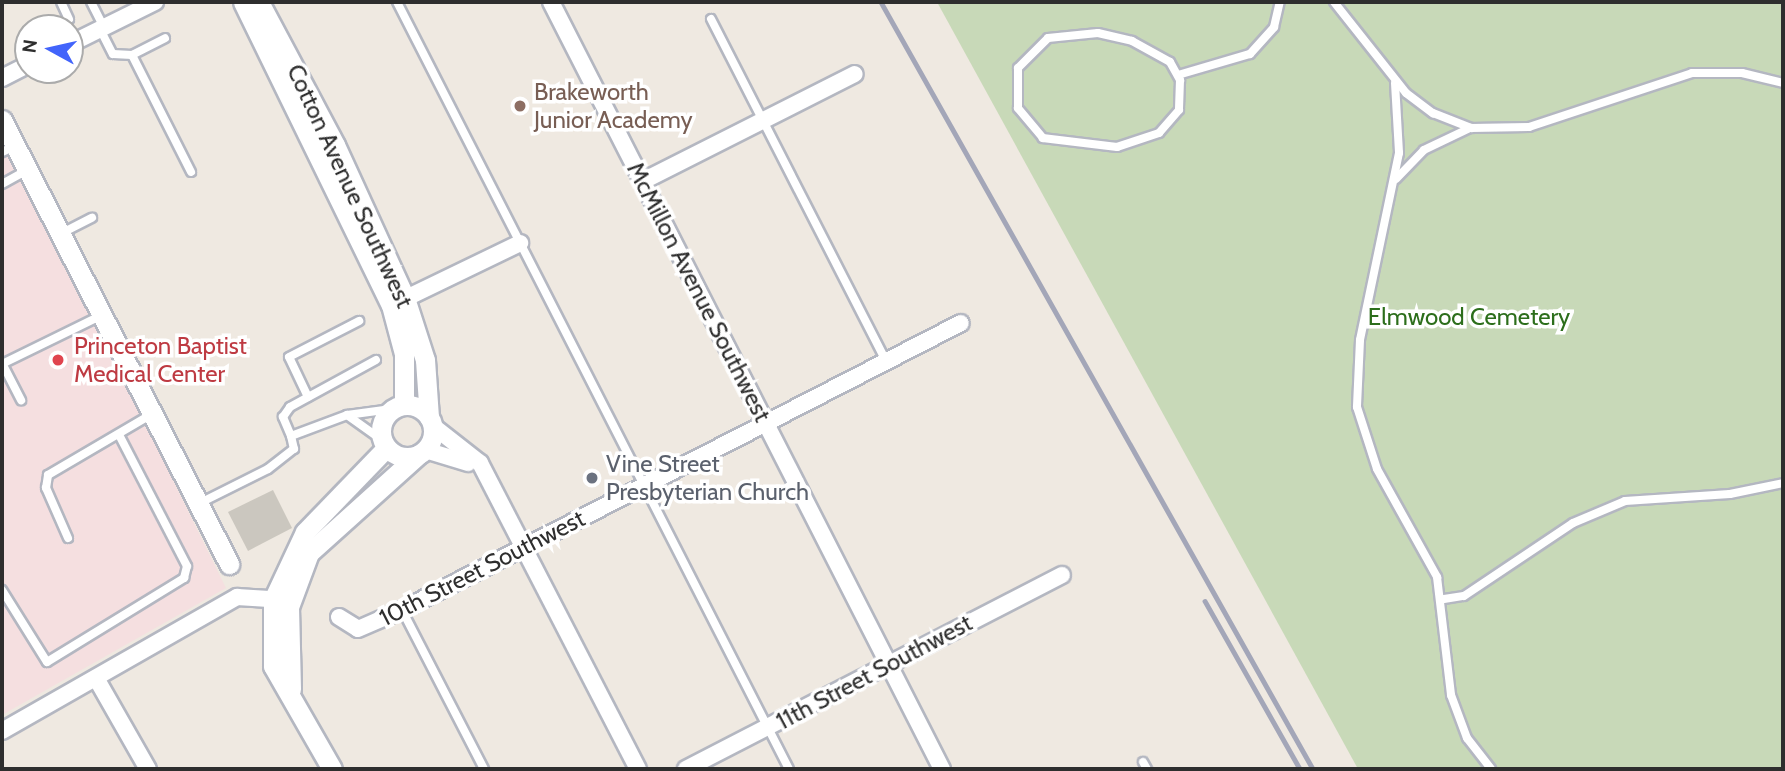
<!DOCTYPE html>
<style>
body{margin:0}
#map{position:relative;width:1785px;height:771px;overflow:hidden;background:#efe9e1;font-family:Cabin,sans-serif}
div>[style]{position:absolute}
.medical>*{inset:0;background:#f5dfe0}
.cemetery>*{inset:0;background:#c8d9b8}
.building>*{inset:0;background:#cbc7bf}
.roads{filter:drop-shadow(2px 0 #b4b7c1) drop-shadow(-2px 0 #b4b7c1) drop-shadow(0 2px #b4b7c1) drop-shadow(0 -2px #b4b7c1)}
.service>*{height:8px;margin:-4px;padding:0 4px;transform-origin:4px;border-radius:4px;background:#fff}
.minor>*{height:16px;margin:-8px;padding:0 8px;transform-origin:8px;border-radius:8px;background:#fff}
.tertiary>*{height:19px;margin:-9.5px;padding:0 9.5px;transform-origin:9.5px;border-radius:9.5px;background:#fff}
.tertiary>.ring{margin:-9.5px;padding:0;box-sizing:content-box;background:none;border:19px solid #fff;border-radius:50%}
.rail>*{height:4.5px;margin:-2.25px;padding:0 2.25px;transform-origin:2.25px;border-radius:2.25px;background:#a3a6b8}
.dots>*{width:19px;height:19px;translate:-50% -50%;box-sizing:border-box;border:4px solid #fff;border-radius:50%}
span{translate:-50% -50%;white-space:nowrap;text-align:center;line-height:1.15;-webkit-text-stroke:7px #fff;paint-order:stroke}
.education-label{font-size:24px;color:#785e54}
.left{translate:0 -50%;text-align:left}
.street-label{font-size:24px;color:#2e2e2e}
.park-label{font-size:24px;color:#2c6e1b}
.health-label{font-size:24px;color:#be3a42}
.worship-label{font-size:24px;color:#5b616d}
.frame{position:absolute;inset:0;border:4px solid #2e2e2e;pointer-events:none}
.north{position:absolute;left:14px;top:14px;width:70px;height:70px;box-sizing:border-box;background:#fff;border:2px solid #ababab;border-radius:50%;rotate:278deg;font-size:19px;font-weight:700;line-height:28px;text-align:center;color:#2e2e2e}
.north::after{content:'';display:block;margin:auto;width:24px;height:32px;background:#4264fb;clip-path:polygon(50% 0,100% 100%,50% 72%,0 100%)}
</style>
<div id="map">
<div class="medical">
<div style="clip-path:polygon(2px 133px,226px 588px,2px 715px)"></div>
</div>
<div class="cemetery">
<div style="clip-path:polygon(937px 2px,1783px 2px,1783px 769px,1358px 769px)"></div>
</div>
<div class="building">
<div style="clip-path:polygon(273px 490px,292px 528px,248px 551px,228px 512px)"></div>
</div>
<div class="roads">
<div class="service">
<div style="left:61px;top:2px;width:19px;rotate:65deg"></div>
<div style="left:91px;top:2px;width:28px;rotate:63deg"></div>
<div style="left:397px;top:2px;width:861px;rotate:62.93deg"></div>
<div style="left:1334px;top:2px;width:116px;rotate:51.6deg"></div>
<div style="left:1406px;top:93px;width:34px;rotate:37deg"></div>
<div style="left:1433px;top:113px;width:41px;rotate:21.5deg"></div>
<div style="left:1471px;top:128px;width:58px;rotate:-1deg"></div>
<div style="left:1529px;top:127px;width:172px;rotate:-18.3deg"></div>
<div style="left:1692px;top:73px;width:50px"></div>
<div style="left:1742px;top:73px;width:42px;rotate:13.7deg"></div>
<div style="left:711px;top:19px;width:384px;rotate:62.9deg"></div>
<div style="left:100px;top:29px;width:28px;rotate:63deg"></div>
<div style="left:113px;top:54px;width:19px;rotate:3deg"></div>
<div style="left:132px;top:55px;width:131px;rotate:63.2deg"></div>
<div style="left:1098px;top:33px;width:35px;rotate:13deg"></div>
<div style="left:1132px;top:41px;width:43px;rotate:28.9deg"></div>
<div style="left:1170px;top:62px;width:21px;rotate:61deg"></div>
<div style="left:1180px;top:80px;width:30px;rotate:92deg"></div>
<div style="left:1179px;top:110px;width:30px;rotate:131deg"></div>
<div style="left:1159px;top:133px;width:44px;rotate:161.6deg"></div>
<div style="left:1117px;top:147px;width:75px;rotate:-173.1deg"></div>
<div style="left:1043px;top:138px;width:39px;rotate:-130deg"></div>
<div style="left:1018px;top:108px;width:40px;rotate:-90deg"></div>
<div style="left:1018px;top:68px;width:42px;rotate:-45deg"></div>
<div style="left:1048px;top:38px;width:50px;rotate:-5.7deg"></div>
<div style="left:132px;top:55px;width:37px;rotate:-27deg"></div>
<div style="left:1178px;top:75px;width:75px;rotate:-16.3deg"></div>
<div style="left:1250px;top:54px;width:36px;rotate:-48deg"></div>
<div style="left:1274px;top:27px;width:26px;rotate:-77deg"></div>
<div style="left:1395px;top:83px;width:70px;rotate:86.7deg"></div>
<div style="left:1399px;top:153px;width:191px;rotate:101.8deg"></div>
<div style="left:1360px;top:340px;width:67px;rotate:92.6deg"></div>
<div style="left:1357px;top:407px;width:65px;rotate:72.1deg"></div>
<div style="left:1377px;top:469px;width:124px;rotate:60.9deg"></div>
<div style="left:1437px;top:577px;width:119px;rotate:83.2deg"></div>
<div style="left:1451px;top:695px;width:46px;rotate:69.6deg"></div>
<div style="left:1467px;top:738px;width:39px;rotate:52deg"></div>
<div style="left:2px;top:152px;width:14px;rotate:-25deg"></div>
<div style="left:1396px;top:179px;width:40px;rotate:-46deg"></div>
<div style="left:1424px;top:150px;width:51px;rotate:-25.6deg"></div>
<div style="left:2px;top:184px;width:29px;rotate:-29deg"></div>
<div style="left:60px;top:234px;width:36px;rotate:-27deg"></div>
<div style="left:2px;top:363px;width:42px;rotate:62.8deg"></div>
<div style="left:2px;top:364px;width:109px;rotate:-26.1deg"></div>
<div style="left:308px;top:397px;width:44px;rotate:-115.4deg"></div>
<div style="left:289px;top:357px;width:79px;rotate:-27.2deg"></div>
<div style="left:291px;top:436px;width:21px;rotate:-113deg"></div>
<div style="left:283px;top:417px;width:12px;rotate:-55deg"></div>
<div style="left:290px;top:407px;width:98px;rotate:-28.7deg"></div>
<div style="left:382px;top:440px;width:43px;rotate:-144.5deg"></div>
<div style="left:347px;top:415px;width:45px;rotate:-7.6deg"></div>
<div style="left:198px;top:504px;width:78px;rotate:-26.6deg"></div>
<div style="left:268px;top:469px;width:33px;rotate:-38deg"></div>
<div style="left:294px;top:449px;width:13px;rotate:-103deg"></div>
<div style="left:291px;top:436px;width:60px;rotate:-20.6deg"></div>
<div style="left:68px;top:538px;width:55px;rotate:-113.7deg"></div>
<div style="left:46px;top:488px;width:13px;rotate:-81deg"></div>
<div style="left:48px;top:475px;width:121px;rotate:-30.4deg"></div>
<div style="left:2px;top:590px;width:85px;rotate:58deg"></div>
<div style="left:47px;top:662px;width:161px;rotate:-31.5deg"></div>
<div style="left:184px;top:578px;width:12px;rotate:-76deg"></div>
<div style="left:187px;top:566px;width:145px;rotate:-117.4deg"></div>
<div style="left:1444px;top:599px;width:20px;rotate:-9deg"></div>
<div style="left:1464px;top:596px;width:131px;rotate:-33.8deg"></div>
<div style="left:1573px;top:523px;width:56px;rotate:-22.9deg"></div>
<div style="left:1625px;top:501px;width:105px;rotate:-3.8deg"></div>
<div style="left:1730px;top:494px;width:54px;rotate:-11.7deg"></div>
<div style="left:402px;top:610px;width:179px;rotate:62.7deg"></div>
<div style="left:1143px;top:762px;width:8px;rotate:60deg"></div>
</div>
<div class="minor">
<div style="left:551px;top:2px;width:861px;rotate:62.99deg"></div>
<div style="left:70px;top:44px;width:95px;rotate:-26.3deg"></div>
<div style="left:2px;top:78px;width:29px;rotate:-27deg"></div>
<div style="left:643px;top:181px;width:237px;rotate:-26.8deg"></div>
<div style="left:396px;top:303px;width:138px;rotate:-25.8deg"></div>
<div style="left:433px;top:426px;width:60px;rotate:38.2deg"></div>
<div style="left:480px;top:463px;width:344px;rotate:62.7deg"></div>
<div style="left:425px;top:450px;width:45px;rotate:16.8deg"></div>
<div style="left:339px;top:617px;width:22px;rotate:32deg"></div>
<div style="left:358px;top:629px;width:48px;rotate:-23.4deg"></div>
<div style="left:402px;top:610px;width:628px;rotate:-27.18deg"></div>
<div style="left:96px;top:678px;width:105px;rotate:60.3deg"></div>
<div style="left:2px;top:731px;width:271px;rotate:-29.7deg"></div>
<div style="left:237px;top:597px;width:48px;rotate:3.6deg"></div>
<div style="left:686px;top:769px;width:423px;rotate:-27.3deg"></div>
</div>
<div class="tertiary">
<div style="left:243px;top:2px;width:337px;rotate:64deg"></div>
<div style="left:391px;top:305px;width:51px;rotate:75.1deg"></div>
<div style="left:404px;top:354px;width:51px;rotate:90deg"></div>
<div style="left:259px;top:2px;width:162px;rotate:62deg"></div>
<div style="left:335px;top:145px;width:168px;rotate:65.4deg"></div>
<div style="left:405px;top:298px;width:65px;rotate:72.1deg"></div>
<div style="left:425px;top:360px;width:57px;rotate:86deg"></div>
<div style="left:2px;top:120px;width:499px;rotate:62.9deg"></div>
<div class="ring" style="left:381px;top:405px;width:33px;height:33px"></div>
<div style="left:291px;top:689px;width:82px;rotate:-91.4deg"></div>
<div style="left:289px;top:607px;width:58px;rotate:-69.7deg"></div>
<div style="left:309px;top:553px;width:147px;rotate:-42deg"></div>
<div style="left:332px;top:769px;width:119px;rotate:-119.8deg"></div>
<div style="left:273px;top:666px;width:66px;rotate:-90deg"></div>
<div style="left:273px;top:600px;width:75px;rotate:-64.8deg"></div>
<div style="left:305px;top:532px;width:117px;rotate:-46deg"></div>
</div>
</div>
<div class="rail">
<div style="left:881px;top:2px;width:880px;rotate:60.61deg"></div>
<div style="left:1205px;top:601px;width:193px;rotate:60.5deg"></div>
</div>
<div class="dots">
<div style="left:520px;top:106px;background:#8d6e63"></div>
<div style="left:58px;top:360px;background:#e0444e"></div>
<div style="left:592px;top:478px;background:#6b7280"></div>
</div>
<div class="education-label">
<span class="left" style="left:534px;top:106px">Brakeworth<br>Junior Academy</span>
</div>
<div class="street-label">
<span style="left:350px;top:186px;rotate:65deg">Cotton Avenue Southwest</span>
<span style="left:699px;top:292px;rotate:63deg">McMillon Avenue Southwest</span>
<span style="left:482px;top:568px;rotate:-27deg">10th Street Southwest</span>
<span style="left:874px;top:672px;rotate:-28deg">11th Street Southwest</span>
</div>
<div class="park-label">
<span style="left:1469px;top:317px">Elmwood Cemetery</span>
</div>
<div class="health-label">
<span class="left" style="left:74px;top:360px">Princeton Baptist<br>Medical Center</span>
</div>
<div class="worship-label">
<span class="left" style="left:606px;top:478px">Vine Street<br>Presbyterian Church</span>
</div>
<div class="frame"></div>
<div class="north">N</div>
</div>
